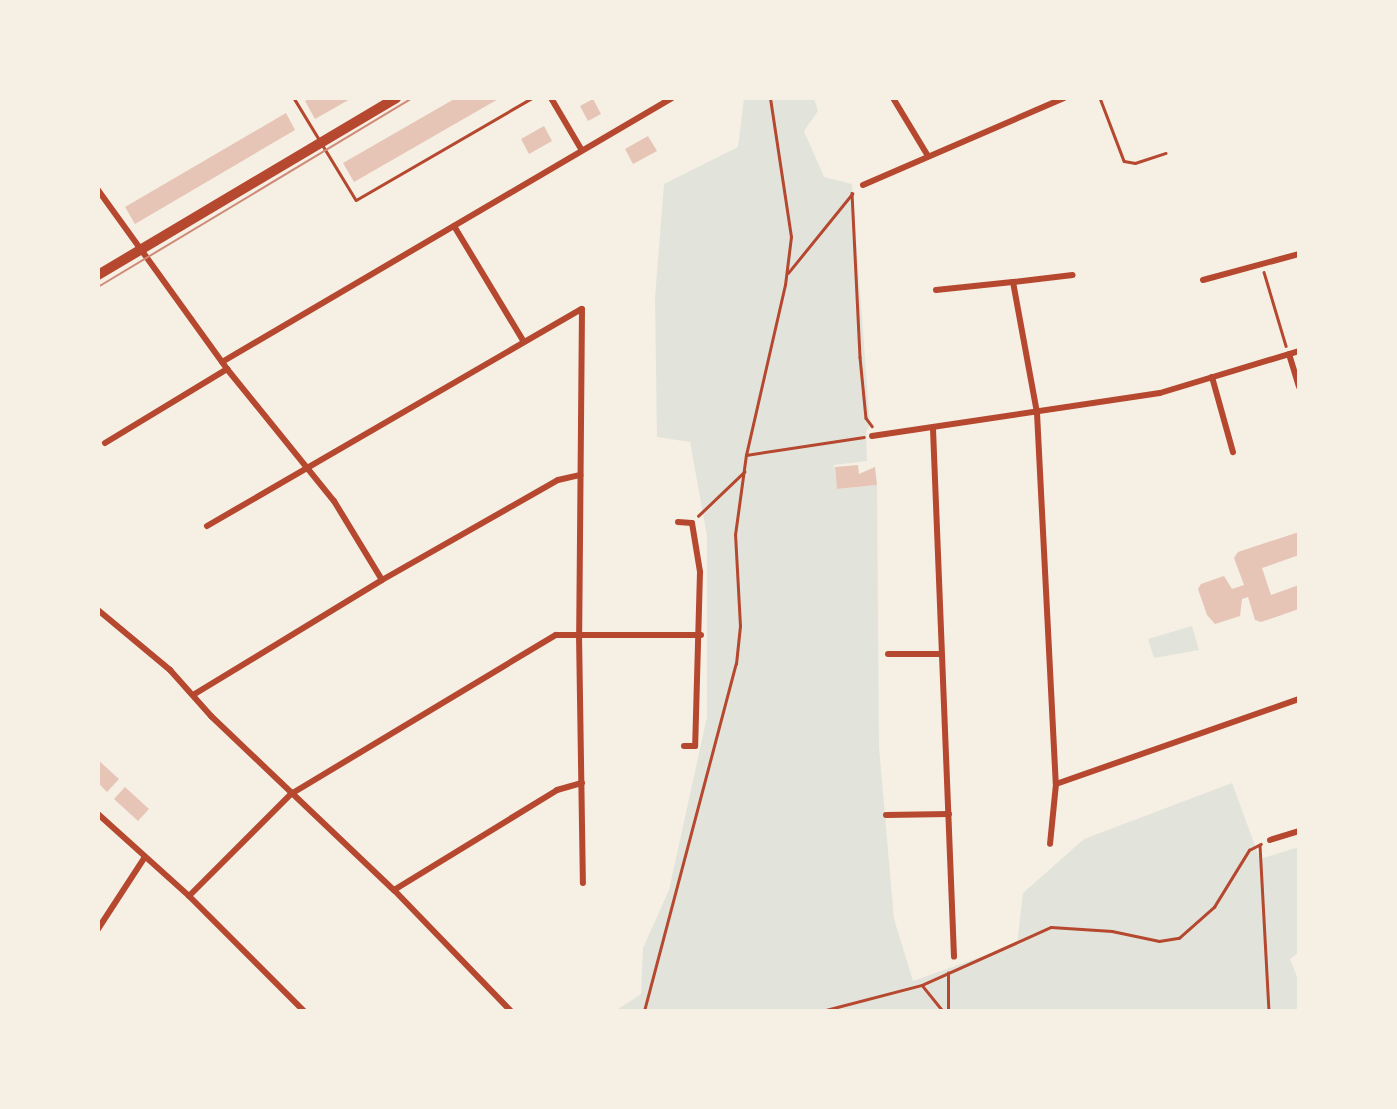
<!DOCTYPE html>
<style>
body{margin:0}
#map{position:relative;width:1397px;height:1109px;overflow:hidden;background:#f6efe4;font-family:Helvetica,sans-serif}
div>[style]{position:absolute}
.green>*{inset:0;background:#e2e4dc}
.building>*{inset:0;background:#e6c5b7}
.path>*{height:2.5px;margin:-1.25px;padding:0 1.25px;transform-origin:1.25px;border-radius:1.25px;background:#b5482f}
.service>*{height:2.5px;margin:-1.25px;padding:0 1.25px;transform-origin:1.25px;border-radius:1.25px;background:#b5482f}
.minor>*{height:6px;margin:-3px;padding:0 3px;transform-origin:3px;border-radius:3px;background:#b5482f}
.primary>*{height:10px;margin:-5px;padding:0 5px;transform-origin:5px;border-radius:5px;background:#b5482f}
.tram>*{height:2px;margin:-1px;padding:0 1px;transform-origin:1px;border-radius:1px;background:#cf8b77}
span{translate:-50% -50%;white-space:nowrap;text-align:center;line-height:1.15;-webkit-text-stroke:5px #f6efe4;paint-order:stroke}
.frame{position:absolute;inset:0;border:100px solid #f6efe4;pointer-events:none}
</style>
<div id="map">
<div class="green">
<div style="clip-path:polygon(744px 98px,814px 98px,818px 111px,804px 131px,824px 177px,852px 184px,870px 425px,866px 432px,867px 461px,834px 465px,838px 489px,877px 485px,879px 747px,894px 919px,913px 981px,1017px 944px,1023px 893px,1084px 839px,1232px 783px,1260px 859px,1299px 847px,1299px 952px,1290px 959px,1299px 982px,1299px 1011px,615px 1011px,641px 994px,643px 948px,669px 890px,707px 717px,707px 536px,690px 442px,657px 437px,655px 298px,664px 184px,738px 147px)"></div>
<div style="clip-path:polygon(1192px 626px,1199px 650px,1154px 658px,1148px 639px)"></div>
</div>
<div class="building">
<div style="clip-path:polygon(310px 98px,352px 98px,315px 119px,305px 101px)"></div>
<div style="clip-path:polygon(456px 98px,500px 98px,354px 182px,343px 163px)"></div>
<div style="clip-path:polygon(593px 99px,601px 114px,588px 121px,580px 106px)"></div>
<div style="clip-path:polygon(286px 113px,295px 130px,135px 224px,125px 207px)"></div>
<div style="clip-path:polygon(544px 126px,552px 141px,529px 154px,521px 139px)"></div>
<div style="clip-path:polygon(648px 136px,657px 151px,633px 164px,625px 149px)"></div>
<div style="clip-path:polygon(858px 465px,859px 474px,875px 467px,877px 485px,837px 489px,835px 467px)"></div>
<div style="clip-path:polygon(1299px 532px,1299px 555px,1262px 568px,1271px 595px,1299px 585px,1299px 609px,1261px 622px,1255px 620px,1248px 597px,1242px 599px,1240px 616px,1215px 624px,1207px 615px,1198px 589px,1201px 584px,1224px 576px,1232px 589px,1244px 585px,1234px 558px,1238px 552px)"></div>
<div style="clip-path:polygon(98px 760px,119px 779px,107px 792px,98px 783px)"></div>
<div style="clip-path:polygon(125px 787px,149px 809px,138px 821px,114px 799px)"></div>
</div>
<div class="path">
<div style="left:852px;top:193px;width:164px;rotate:87.2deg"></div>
<div style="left:860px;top:357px;width:61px;rotate:84.4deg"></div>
<div style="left:866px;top:418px;width:10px;rotate:53deg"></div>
<div style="left:1264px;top:272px;width:77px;rotate:73.4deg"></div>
<div style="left:788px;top:273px;width:102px;rotate:-51deg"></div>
<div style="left:746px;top:455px;width:119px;rotate:-8.7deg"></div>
<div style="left:698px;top:516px;width:64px;rotate:-43.7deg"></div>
<div style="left:1260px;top:845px;width:166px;rotate:86.9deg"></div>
<div style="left:922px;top:985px;width:33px;rotate:51deg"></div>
<div style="left:644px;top:1011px;width:359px;rotate:-75.2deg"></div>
<div style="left:736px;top:664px;width:38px;rotate:-84deg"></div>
<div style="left:740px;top:626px;width:91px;rotate:-93.1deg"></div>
<div style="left:735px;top:535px;width:81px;rotate:-82.2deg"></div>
<div style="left:746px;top:455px;width:174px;rotate:-77.1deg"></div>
<div style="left:785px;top:285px;width:48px;rotate:-82.9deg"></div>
<div style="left:791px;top:237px;width:141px;rotate:-98.6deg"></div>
<div style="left:822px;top:1011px;width:103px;rotate:-14.6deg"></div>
<div style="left:922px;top:985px;width:141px;rotate:-24.2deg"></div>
<div style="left:1051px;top:927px;width:61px;rotate:3.8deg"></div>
<div style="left:1112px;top:931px;width:48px;rotate:12deg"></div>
<div style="left:1159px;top:941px;width:20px;rotate:-9deg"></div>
<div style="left:1179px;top:938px;width:47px;rotate:-41.5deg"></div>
<div style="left:1214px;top:907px;width:67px;rotate:-58.4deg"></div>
<div style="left:1249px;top:850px;width:13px;rotate:-27deg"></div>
<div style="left:948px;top:1011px;width:38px;rotate:-90deg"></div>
</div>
<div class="service">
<div style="left:294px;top:98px;width:119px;rotate:58.7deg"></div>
<div style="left:356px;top:200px;width:203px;rotate:-30.1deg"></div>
<div style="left:1100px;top:98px;width:67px;rotate:69.1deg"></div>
<div style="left:1124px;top:161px;width:11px;rotate:10deg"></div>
<div style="left:1135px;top:163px;width:32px;rotate:-18deg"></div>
</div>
<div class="minor">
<div style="left:551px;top:98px;width:59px;rotate:59.5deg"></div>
<div style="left:893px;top:98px;width:68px;rotate:58.9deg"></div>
<div style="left:863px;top:185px;width:219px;rotate:-23.4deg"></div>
<div style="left:98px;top:190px;width:221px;rotate:54.2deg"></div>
<div style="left:227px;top:369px;width:170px;rotate:51deg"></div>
<div style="left:334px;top:501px;width:92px;rotate:58.7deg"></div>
<div style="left:454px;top:226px;width:135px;rotate:58.9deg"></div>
<div style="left:1203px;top:280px;width:99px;rotate:-15.2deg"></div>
<div style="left:1013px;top:282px;width:60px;rotate:-6.7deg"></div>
<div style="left:936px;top:290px;width:77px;rotate:-5.9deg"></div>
<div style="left:1013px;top:282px;width:133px;rotate:79.6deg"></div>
<div style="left:1037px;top:413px;width:371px;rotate:87.1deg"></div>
<div style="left:1056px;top:784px;width:60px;rotate:95.7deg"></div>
<div style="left:1289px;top:354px;width:34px;rotate:73deg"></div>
<div style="left:222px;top:362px;width:522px;rotate:-30.4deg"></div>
<div style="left:1212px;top:377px;width:78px;rotate:74.4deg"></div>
<div style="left:933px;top:429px;width:528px;rotate:87.72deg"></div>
<div style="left:872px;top:436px;width:291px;rotate:-8.5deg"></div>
<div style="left:1160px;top:393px;width:145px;rotate:-16.8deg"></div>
<div style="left:105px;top:443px;width:143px;rotate:-31.2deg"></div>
<div style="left:678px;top:522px;width:14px;rotate:4deg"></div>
<div style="left:692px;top:523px;width:50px;rotate:80.7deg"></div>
<div style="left:700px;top:572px;width:174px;rotate:91.6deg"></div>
<div style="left:695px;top:746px;width:11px;rotate:180deg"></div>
<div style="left:207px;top:526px;width:433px;rotate:-30.1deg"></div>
<div style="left:582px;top:309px;width:325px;rotate:90.5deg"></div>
<div style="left:579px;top:634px;width:249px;rotate:89.1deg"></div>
<div style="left:98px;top:610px;width:94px;rotate:39.8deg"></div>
<div style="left:170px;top:670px;width:62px;rotate:48.3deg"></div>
<div style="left:211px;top:716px;width:253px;rotate:43.6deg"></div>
<div style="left:394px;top:890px;width:168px;rotate:46deg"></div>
<div style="left:888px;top:654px;width:51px"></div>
<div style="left:193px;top:695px;width:221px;rotate:-31.3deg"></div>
<div style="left:382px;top:580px;width:202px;rotate:-29.6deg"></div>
<div style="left:558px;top:480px;width:23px;rotate:-13deg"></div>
<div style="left:1056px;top:784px;width:257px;rotate:-19.3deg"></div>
<div style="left:98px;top:814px;width:122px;rotate:42deg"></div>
<div style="left:189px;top:896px;width:163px;rotate:45deg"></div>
<div style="left:886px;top:815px;width:63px;rotate:-0.9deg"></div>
<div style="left:1270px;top:840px;width:30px;rotate:-17deg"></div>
<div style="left:394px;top:890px;width:191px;rotate:-31.5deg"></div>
<div style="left:557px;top:790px;width:26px;rotate:-16deg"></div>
<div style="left:189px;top:896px;width:144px;rotate:-45deg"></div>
<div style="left:291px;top:794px;width:309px;rotate:-31deg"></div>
<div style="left:556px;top:635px;width:145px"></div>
<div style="left:98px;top:929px;width:86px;rotate:-56.9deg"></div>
</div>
<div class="primary">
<div style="left:98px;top:275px;width:347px;rotate:-30.7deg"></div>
</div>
<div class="tram">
<div style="left:98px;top:287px;width:367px;rotate:-31deg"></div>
</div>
<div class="frame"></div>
</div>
